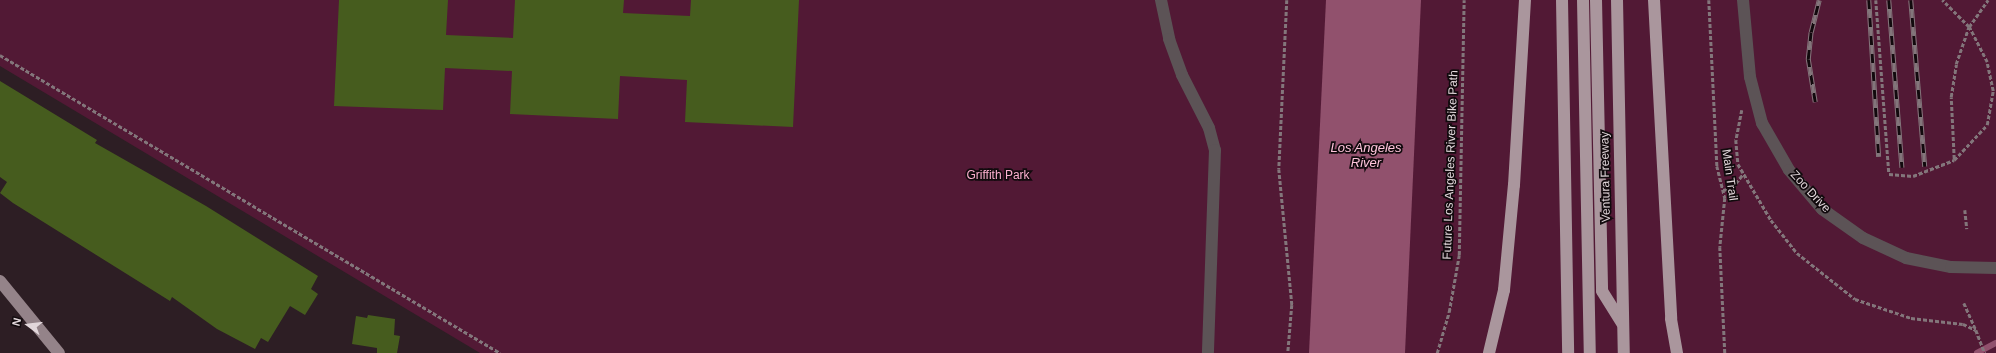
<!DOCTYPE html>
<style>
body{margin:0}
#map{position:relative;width:1996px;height:353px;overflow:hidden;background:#2d1e24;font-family:Helvetica,sans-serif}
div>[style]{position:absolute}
.green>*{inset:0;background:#521935}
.water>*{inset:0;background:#91516d}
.stream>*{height:5.5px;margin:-2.75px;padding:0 2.75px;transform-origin:2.75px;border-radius:2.75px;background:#91516d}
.building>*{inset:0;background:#465c1e}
.path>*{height:2.5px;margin-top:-1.25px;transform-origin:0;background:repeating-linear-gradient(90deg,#83767b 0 4px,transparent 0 6px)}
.minor>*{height:12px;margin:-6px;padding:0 6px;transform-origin:6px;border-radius:6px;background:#5c5356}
.major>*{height:12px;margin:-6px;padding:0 6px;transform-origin:6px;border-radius:6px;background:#948389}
.highway>*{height:12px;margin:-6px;padding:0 6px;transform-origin:6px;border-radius:6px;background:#aa969d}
.rail>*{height:4.5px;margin-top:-2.25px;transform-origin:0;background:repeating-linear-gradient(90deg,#110a0d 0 9px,#83767b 0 18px);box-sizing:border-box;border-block:1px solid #83767b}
span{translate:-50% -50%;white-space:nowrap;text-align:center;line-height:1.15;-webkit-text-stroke:3.5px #110a0d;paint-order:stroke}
.street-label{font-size:12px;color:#e2d7db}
.park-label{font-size:12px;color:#fdb0d0}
.water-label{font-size:13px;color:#fec4db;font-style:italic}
.north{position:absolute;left:8px;top:305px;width:40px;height:40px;-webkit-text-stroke:3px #110a0d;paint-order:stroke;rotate:285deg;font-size:11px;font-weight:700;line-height:16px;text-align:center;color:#e2d7db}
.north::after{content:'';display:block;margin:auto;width:14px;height:18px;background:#e2d7db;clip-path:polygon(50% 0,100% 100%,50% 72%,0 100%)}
</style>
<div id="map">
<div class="green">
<div style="clip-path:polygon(0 0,1996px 0,1996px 353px,480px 353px,0 66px)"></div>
</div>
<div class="water">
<div style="clip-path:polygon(1326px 0,1421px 0,1405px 353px,1309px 353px)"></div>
</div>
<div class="stream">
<div style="left:1977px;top:353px;width:21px;rotate:-28deg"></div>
</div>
<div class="building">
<div style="clip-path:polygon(339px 0,448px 0,446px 35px,513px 38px,515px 0,624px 0,623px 13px,690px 16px,691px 0,799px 0,793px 127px,685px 122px,687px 80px,620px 76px,618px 119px,510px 114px,512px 71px,445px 68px,443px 110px,334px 106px)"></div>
<div style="clip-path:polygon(0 81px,97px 140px,95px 143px,206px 206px,318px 276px,311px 289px,318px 294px,305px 315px,290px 306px,268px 342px,261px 338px,255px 349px,217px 329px,172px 297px,170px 301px,13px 203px,0 193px,7px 182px,0 177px)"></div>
<div style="clip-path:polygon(368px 315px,395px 319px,394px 335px,400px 336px,397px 353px,377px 353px,377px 348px,352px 344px,356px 316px,367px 318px)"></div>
</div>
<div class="path">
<div style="left:1287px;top:0;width:169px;rotate:92.7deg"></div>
<div style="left:1279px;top:169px;width:137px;rotate:84.5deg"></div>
<div style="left:1292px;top:305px;width:48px;rotate:94.8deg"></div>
<div style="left:1709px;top:0;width:166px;rotate:87.2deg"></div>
<div style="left:1717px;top:166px;width:33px;rotate:76deg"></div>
<div style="left:1725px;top:198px;width:49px;rotate:95.8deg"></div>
<div style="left:1720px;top:247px;width:106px;rotate:87.3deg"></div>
<div style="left:1876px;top:0;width:174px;rotate:85.7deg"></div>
<div style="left:1889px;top:174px;width:24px;rotate:5deg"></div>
<div style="left:1913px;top:176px;width:44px;rotate:-21.3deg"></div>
<div style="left:1954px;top:160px;width:48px;rotate:-46.7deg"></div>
<div style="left:1987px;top:125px;width:35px;rotate:-80deg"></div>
<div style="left:1993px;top:91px;width:30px;rotate:-102deg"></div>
<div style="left:1987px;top:62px;width:39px;rotate:-117deg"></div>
<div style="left:1969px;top:27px;width:38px;rotate:-135deg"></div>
<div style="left:0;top:55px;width:582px;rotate:30.79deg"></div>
<div style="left:1742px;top:110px;width:31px;rotate:101deg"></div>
<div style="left:1736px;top:140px;width:24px;rotate:85deg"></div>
<div style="left:1738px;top:164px;width:65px;rotate:59.5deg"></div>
<div style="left:1771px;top:220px;width:42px;rotate:51.8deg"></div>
<div style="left:1797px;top:253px;width:74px;rotate:38.4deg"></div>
<div style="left:1855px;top:299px;width:59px;rotate:18.7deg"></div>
<div style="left:1911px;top:318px;width:52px;rotate:6.6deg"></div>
<div style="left:1963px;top:324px;width:14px;rotate:25deg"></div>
<div style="left:1976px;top:330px;width:25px;rotate:69deg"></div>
<div style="left:1954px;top:159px;width:62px;rotate:-92.8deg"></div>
<div style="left:1951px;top:97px;width:33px;rotate:-81deg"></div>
<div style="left:1956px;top:64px;width:39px;rotate:-71deg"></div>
<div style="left:1969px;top:27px;width:33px;rotate:-55deg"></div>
<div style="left:1723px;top:190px;width:9px;rotate:-13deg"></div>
<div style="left:1732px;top:188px;width:18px;rotate:-52deg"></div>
<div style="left:1965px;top:210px;width:19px;rotate:84deg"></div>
<div style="left:1964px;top:303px;width:30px;rotate:66deg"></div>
<div style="left:1437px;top:353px;width:43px;rotate:-73.7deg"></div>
<div style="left:1449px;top:312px;width:58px;rotate:-80deg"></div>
<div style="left:1459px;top:255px;width:255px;rotate:-88.9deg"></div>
</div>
<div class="minor">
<div style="left:1161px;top:0;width:40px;rotate:78deg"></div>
<div style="left:1169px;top:39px;width:38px;rotate:70deg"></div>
<div style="left:1182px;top:75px;width:59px;rotate:63deg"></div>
<div style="left:1209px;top:128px;width:23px;rotate:75deg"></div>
<div style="left:1215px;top:150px;width:203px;rotate:92deg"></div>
<div style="left:1743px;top:0;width:77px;rotate:84.8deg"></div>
<div style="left:1750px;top:77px;width:48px;rotate:75.4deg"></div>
<div style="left:1762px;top:123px;width:54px;rotate:60.1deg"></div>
<div style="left:1789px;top:170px;width:51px;rotate:49.8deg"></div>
<div style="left:1822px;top:209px;width:50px;rotate:35.3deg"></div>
<div style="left:1863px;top:238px;width:47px;rotate:24.9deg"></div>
<div style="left:1906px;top:258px;width:46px;rotate:11.3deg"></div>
<div style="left:1951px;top:267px;width:45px;rotate:1.3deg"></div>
</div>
<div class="major">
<div style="left:0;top:281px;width:93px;rotate:50.7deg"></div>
</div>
<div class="highway">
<div style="left:1562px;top:0;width:353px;rotate:89deg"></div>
<div style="left:1583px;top:0;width:353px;rotate:88.9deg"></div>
<div style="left:1596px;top:0;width:291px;rotate:88.8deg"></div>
<div style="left:1602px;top:291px;width:38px;rotate:58deg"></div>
<div style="left:1617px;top:0;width:353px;rotate:88.9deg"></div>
<div style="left:1654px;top:0;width:319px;rotate:86.9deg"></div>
<div style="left:1671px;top:319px;width:35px;rotate:80deg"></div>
<div style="left:1489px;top:353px;width:65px;rotate:-76.6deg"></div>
<div style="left:1504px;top:290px;width:105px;rotate:-84.6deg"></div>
<div style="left:1514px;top:185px;width:185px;rotate:-86.6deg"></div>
</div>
<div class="rail">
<div style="left:1869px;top:0;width:157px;rotate:86.4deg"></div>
<div style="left:1889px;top:0;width:168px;rotate:85.5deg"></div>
<div style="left:1911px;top:0;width:167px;rotate:85.2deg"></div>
<div style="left:1815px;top:102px;width:44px;rotate:-99.2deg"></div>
<div style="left:1808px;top:59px;width:27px;rotate:-84deg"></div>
<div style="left:1811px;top:32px;width:33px;rotate:-76deg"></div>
</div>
<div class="street-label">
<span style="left:1451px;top:165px;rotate:-88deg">Future Los Angeles River Bike Path</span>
<span style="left:1729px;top:175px;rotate:82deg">Main Trail</span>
<span style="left:1606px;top:177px;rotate:-91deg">Ventura Freeway</span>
<span style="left:1810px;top:192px;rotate:47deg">Zoo Drive</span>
</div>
<div class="park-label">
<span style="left:998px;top:176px">Griffith Park</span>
</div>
<div class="water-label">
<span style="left:1366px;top:156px">Los Angeles<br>River</span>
</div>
<div class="north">N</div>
</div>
